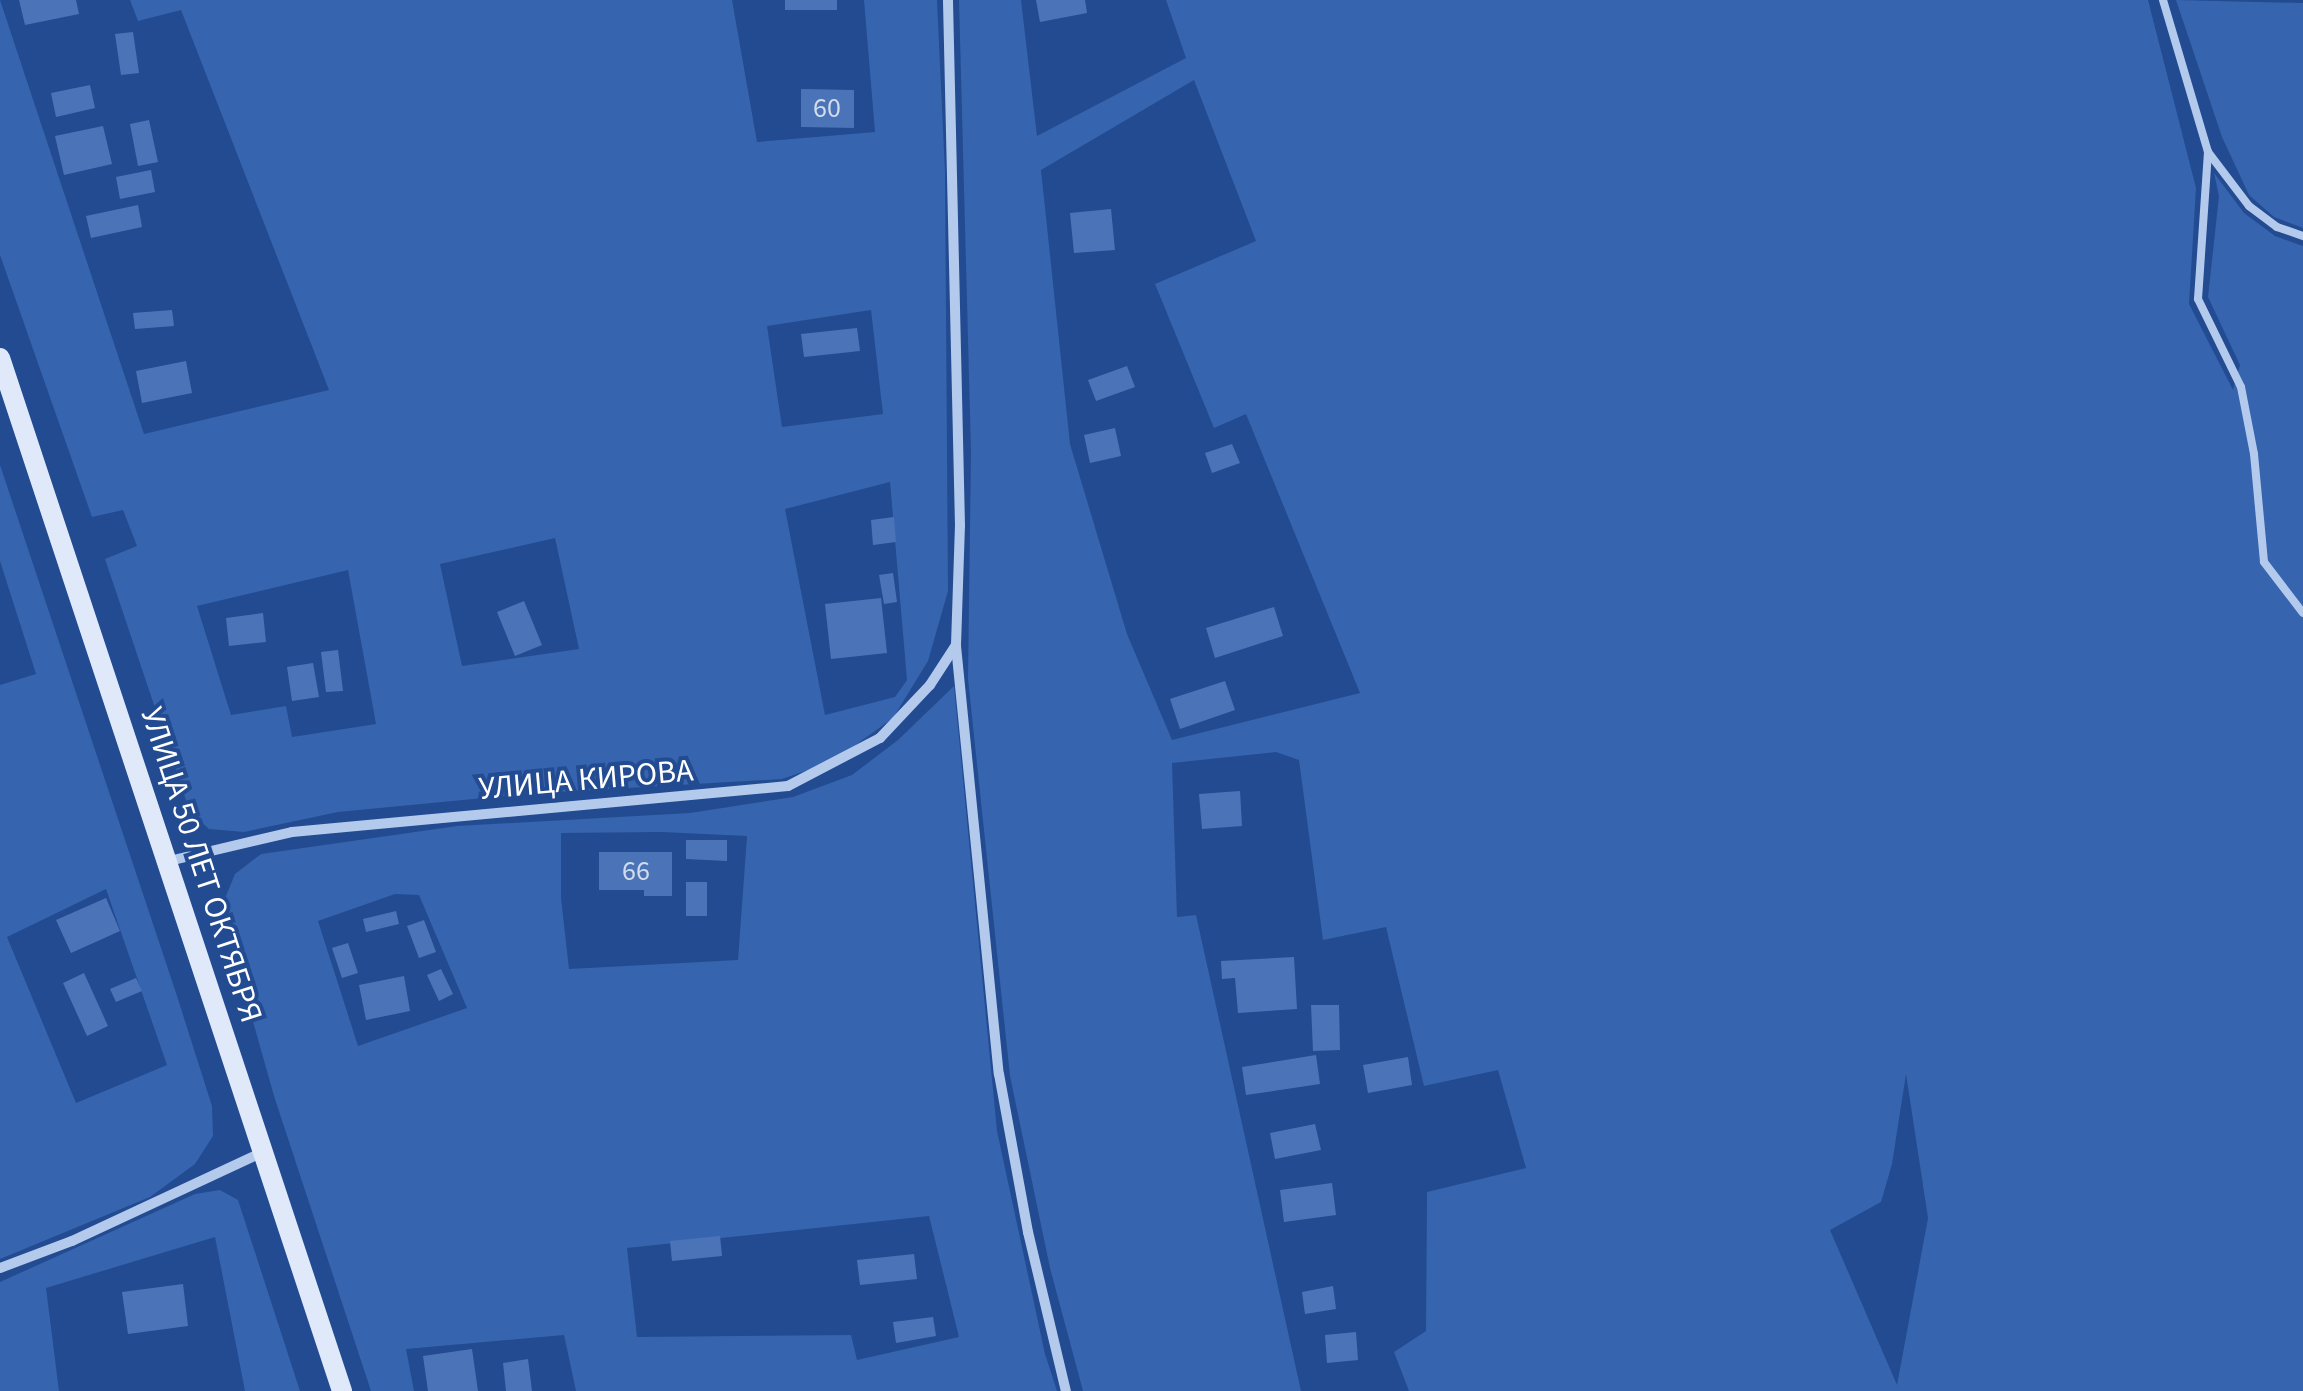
<!DOCTYPE html>
<meta charset="utf-8">
<style>
body{margin:0}
#map{position:relative;width:2303px;height:1391px;overflow:hidden;background:#224b91;font-family:"Source Sans 3",sans-serif}
div>[style]{position:absolute}
.green>*{inset:0;background:#3664ae}
.building>*{inset:0;background:#4b74b8}
.lane>*{height:8px;margin:-4px;padding:0 4px;transform-origin:4px;border-radius:4px;background:#b4caed}
.street>*{height:10px;margin:-5px;padding:0 5px;transform-origin:5px;border-radius:5px;background:#b4caed}
.secondary>*{height:20px;margin:-10px;padding:0 10px;transform-origin:10px;border-radius:10px;background:#e0e9fa}
span{translate:-50% -50%;white-space:nowrap;text-align:center;line-height:1.15;-webkit-text-stroke:8px #224b91;paint-order:stroke}
.number-label{font-size:28px;color:#d2dced}
.number-label span{-webkit-text-stroke-width:0}
.street-label{font-size:32px;color:#fff}
</style>
<div id="map">
<div class="green">
<div style="clip-path:polygon(evenodd,0 0,144px 434px,329px 390px,181px 10px,138px 21px,130px 0,732px 0,757px 142px,875px 132px,864px 0,937px 0,945px 172px,948px 591px,928px 661px,893px 718px,832px 762px,782px 779px,525px 794px,338px 812px,244px 832px,209px 829px,190px 812px,105px 559px,137px 546px,123px 510px,92px 517px,0 255px,0 0,871px 310px,883px 414px,782px 427px,767px 326px,871px 310px,0 0,890px 482px,907px 680px,895px 697px,825px 715px,785px 509px,890px 482px,0 0,555px 538px,579px 649px,462px 666px,440px 564px,555px 538px,0 0,348px 570px,376px 724px,292px 737px,286px 706px,231px 715px,197px 606px,348px 570px)"></div>
<div style="clip-path:polygon(evenodd,959px 0,1021px 0,1037px 136px,1186px 58px,1166px 0,2148px 0,2196px 188px,2189px 304px,2233px 390px,2240px 365px,2208px 297px,2219px 196px,2214px 173px,2244px 213px,2275px 236px,2303px 246px,2303px 1391px,1409px 1391px,1394px 1352px,1426px 1331px,1427px 1192px,1526px 1168px,1498px 1070px,1424px 1086px,1386px 927px,1323px 940px,1299px 760px,1276px 752px,1172px 763px,1177px 917px,1196px 915px,1301px 1391px,1083px 1391px,1050px 1268px,1010px 1076px,968px 679px,971px 452px,959px 0,1194px 80px,1256px 241px,1155px 284px,1214px 428px,1246px 414px,1360px 693px,1172px 740px,1127px 634px,1070px 444px,1041px 170px,1194px 80px,959px 0,1906px 1074px,1928px 1218px,1897px 1385px,1830px 1230px,1881px 1202px,1892px 1164px,1906px 1074px)"></div>
<div style="clip-path:polygon(2176px 0,2303px 3px,2303px 228px,2274px 217px,2249px 195px,2222px 137px)"></div>
<div style="clip-path:polygon(evenodd,0 465px,177px 996px,212px 1106px,213px 1136px,195px 1164px,150px 1197px,0 1259px,0 685px,36px 674px,0 561px,0 465px,106px 889px,167px 1065px,76px 1103px,7px 937px,106px 889px)"></div>
<div style="clip-path:polygon(evenodd,954px 686px,997px 1131px,1045px 1354px,1057px 1391px,576px 1391px,564px 1335px,406px 1349px,414px 1391px,371px 1391px,274px 1096px,221px 908px,235px 874px,261px 854px,457px 826px,690px 813px,793px 797px,852px 775px,898px 740px,954px 686px,662px 832px,747px 836px,738px 960px,569px 969px,561px 898px,561px 833px,662px 832px,954px 686px,395px 894px,419px 895px,467px 1008px,358px 1046px,318px 921px,395px 894px,954px 686px,929px 1216px,959px 1337px,857px 1360px,851px 1335px,637px 1337px,627px 1248px,929px 1216px)"></div>
<div style="clip-path:polygon(220px 1190px,238px 1200px,300px 1391px,245px 1391px,215px 1237px,46px 1288px,59px 1391px,0 1391px,0 1282px,195px 1194px)"></div>
</div>
<div class="building">
<div style="clip-path:polygon(19px 0,76px 0,79px 14px,25px 25px)"></div>
<div style="clip-path:polygon(785px 0,837px 0,837px 10px,785px 10px)"></div>
<div style="clip-path:polygon(1036px 0,1085px 0,1087px 13px,1040px 22px)"></div>
<div style="clip-path:polygon(133px 32px,139px 73px,121px 75px,115px 34px)"></div>
<div style="clip-path:polygon(90px 85px,95px 108px,56px 117px,51px 93px)"></div>
<div style="clip-path:polygon(801px 89px,854px 90px,854px 128px,801px 127px)"></div>
<div style="clip-path:polygon(149px 120px,158px 162px,138px 166px,130px 124px)"></div>
<div style="clip-path:polygon(103px 126px,112px 164px,64px 175px,55px 136px)"></div>
<div style="clip-path:polygon(151px 170px,155px 192px,120px 199px,116px 177px)"></div>
<div style="clip-path:polygon(138px 205px,142px 227px,91px 238px,86px 216px)"></div>
<div style="clip-path:polygon(1111px 209px,1115px 250px,1074px 253px,1070px 213px)"></div>
<div style="clip-path:polygon(172px 310px,174px 326px,135px 329px,133px 313px)"></div>
<div style="clip-path:polygon(857px 328px,860px 351px,804px 357px,801px 334px)"></div>
<div style="clip-path:polygon(186px 361px,192px 393px,142px 403px,136px 371px)"></div>
<div style="clip-path:polygon(1127px 366px,1135px 387px,1096px 401px,1088px 380px)"></div>
<div style="clip-path:polygon(1115px 428px,1121px 456px,1090px 463px,1084px 435px)"></div>
<div style="clip-path:polygon(1232px 444px,1240px 463px,1212px 473px,1205px 453px)"></div>
<div style="clip-path:polygon(894px 517px,896px 542px,873px 545px,871px 520px)"></div>
<div style="clip-path:polygon(893px 573px,897px 602px,884px 604px,879px 575px)"></div>
<div style="clip-path:polygon(881px 598px,887px 653px,831px 659px,825px 604px)"></div>
<div style="clip-path:polygon(524px 601px,542px 645px,515px 656px,497px 612px)"></div>
<div style="clip-path:polygon(1274px 607px,1283px 636px,1215px 658px,1206px 628px)"></div>
<div style="clip-path:polygon(263px 613px,266px 642px,229px 646px,226px 618px)"></div>
<div style="clip-path:polygon(338px 650px,343px 691px,326px 692px,321px 652px)"></div>
<div style="clip-path:polygon(313px 663px,319px 697px,292px 701px,287px 667px)"></div>
<div style="clip-path:polygon(1225px 681px,1235px 710px,1180px 729px,1170px 699px)"></div>
<div style="clip-path:polygon(1240px 791px,1242px 826px,1202px 829px,1199px 794px)"></div>
<div style="clip-path:polygon(686px 840px,727px 840px,727px 861px,686px 859px)"></div>
<div style="clip-path:polygon(599px 852px,672px 852px,672px 896px,644px 896px,644px 890px,599px 890px)"></div>
<div style="clip-path:polygon(686px 882px,707px 882px,707px 916px,686px 916px)"></div>
<div style="clip-path:polygon(106px 898px,120px 931px,71px 953px,56px 920px)"></div>
<div style="clip-path:polygon(396px 911px,399px 924px,366px 932px,363px 919px)"></div>
<div style="clip-path:polygon(424px 920px,436px 952px,419px 958px,407px 926px)"></div>
<div style="clip-path:polygon(348px 943px,358px 973px,342px 978px,332px 948px)"></div>
<div style="clip-path:polygon(1294px 957px,1297px 1009px,1238px 1013px,1235px 978px,1222px 979px,1221px 961px)"></div>
<div style="clip-path:polygon(441px 969px,453px 994px,439px 1001px,427px 975px)"></div>
<div style="clip-path:polygon(84px 973px,108px 1026px,87px 1036px,63px 983px)"></div>
<div style="clip-path:polygon(404px 976px,410px 1011px,366px 1020px,359px 985px)"></div>
<div style="clip-path:polygon(136px 978px,142px 991px,116px 1002px,110px 989px)"></div>
<div style="clip-path:polygon(1311px 1005px,1339px 1005px,1340px 1050px,1313px 1051px)"></div>
<div style="clip-path:polygon(1316px 1055px,1320px 1084px,1246px 1095px,1242px 1067px)"></div>
<div style="clip-path:polygon(1408px 1057px,1412px 1085px,1368px 1093px,1363px 1065px)"></div>
<div style="clip-path:polygon(1315px 1124px,1321px 1150px,1275px 1159px,1270px 1133px)"></div>
<div style="clip-path:polygon(1332px 1183px,1336px 1215px,1284px 1222px,1280px 1190px)"></div>
<div style="clip-path:polygon(720px 1236px,722px 1256px,672px 1261px,670px 1241px)"></div>
<div style="clip-path:polygon(914px 1254px,917px 1279px,860px 1285px,857px 1260px)"></div>
<div style="clip-path:polygon(183px 1284px,188px 1326px,128px 1334px,122px 1292px)"></div>
<div style="clip-path:polygon(1333px 1286px,1336px 1309px,1305px 1314px,1302px 1292px)"></div>
<div style="clip-path:polygon(933px 1317px,936px 1336px,896px 1343px,893px 1322px)"></div>
<div style="clip-path:polygon(1356px 1332px,1358px 1360px,1327px 1363px,1325px 1335px)"></div>
<div style="clip-path:polygon(472px 1349px,478px 1391px,428px 1391px,423px 1356px)"></div>
<div style="clip-path:polygon(528px 1359px,532px 1391px,506px 1391px,503px 1363px)"></div>
</div>
<div class="lane">
<div style="left:2163px;top:0;width:159px;rotate:73.5deg"></div>
<div style="left:2208px;top:152px;width:147px;rotate:93.9deg"></div>
<div style="left:2198px;top:299px;width:98px;rotate:64deg"></div>
<div style="left:2241px;top:387px;width:68px;rotate:79deg"></div>
<div style="left:2254px;top:454px;width:108px;rotate:84.7deg"></div>
<div style="left:2264px;top:562px;width:64px;rotate:52.6deg"></div>
<div style="left:2208px;top:152px;width:68px;rotate:52.8deg"></div>
<div style="left:2249px;top:206px;width:35px;rotate:37deg"></div>
<div style="left:2277px;top:227px;width:28px;rotate:19deg"></div>
</div>
<div class="street">
<div style="left:956px;top:646px;width:430px;rotate:84.3deg"></div>
<div style="left:999px;top:1074px;width:161px;rotate:79.6deg"></div>
<div style="left:1028px;top:1232px;width:163px;rotate:76.6deg"></div>
<div style="left:169px;top:861px;width:126px;rotate:-13.3deg"></div>
<div style="left:292px;top:832px;width:498px;rotate:-5.3deg"></div>
<div style="left:788px;top:786px;width:104px;rotate:-27.6deg"></div>
<div style="left:880px;top:738px;width:73px;rotate:-46.7deg"></div>
<div style="left:930px;top:685px;width:48px;rotate:-57deg"></div>
<div style="left:956px;top:645px;width:119px;rotate:-88.1deg"></div>
<div style="left:960px;top:526px;width:526px;rotate:-91.31deg"></div>
<div style="left:0;top:1268px;width:77px;rotate:-20.6deg"></div>
<div style="left:72px;top:1241px;width:211px;rotate:-25deg"></div>
</div>
<div class="secondary">
<div style="left:0;top:358px;width:1088px;rotate:71.68deg"></div>
</div>
<div class="number-label">
<span style="left:827px;top:108px">60</span>
<span style="left:636px;top:871px">66</span>
</div>
<div class="street-label">
<span style="left:586px;top:780px;rotate:-5deg">УЛИЦА КИРОВА</span>
<span style="left:201px;top:865px;rotate:72deg">УЛИЦА 50 ЛЕТ ОКТЯБРЯ</span>
</div>
</div>
